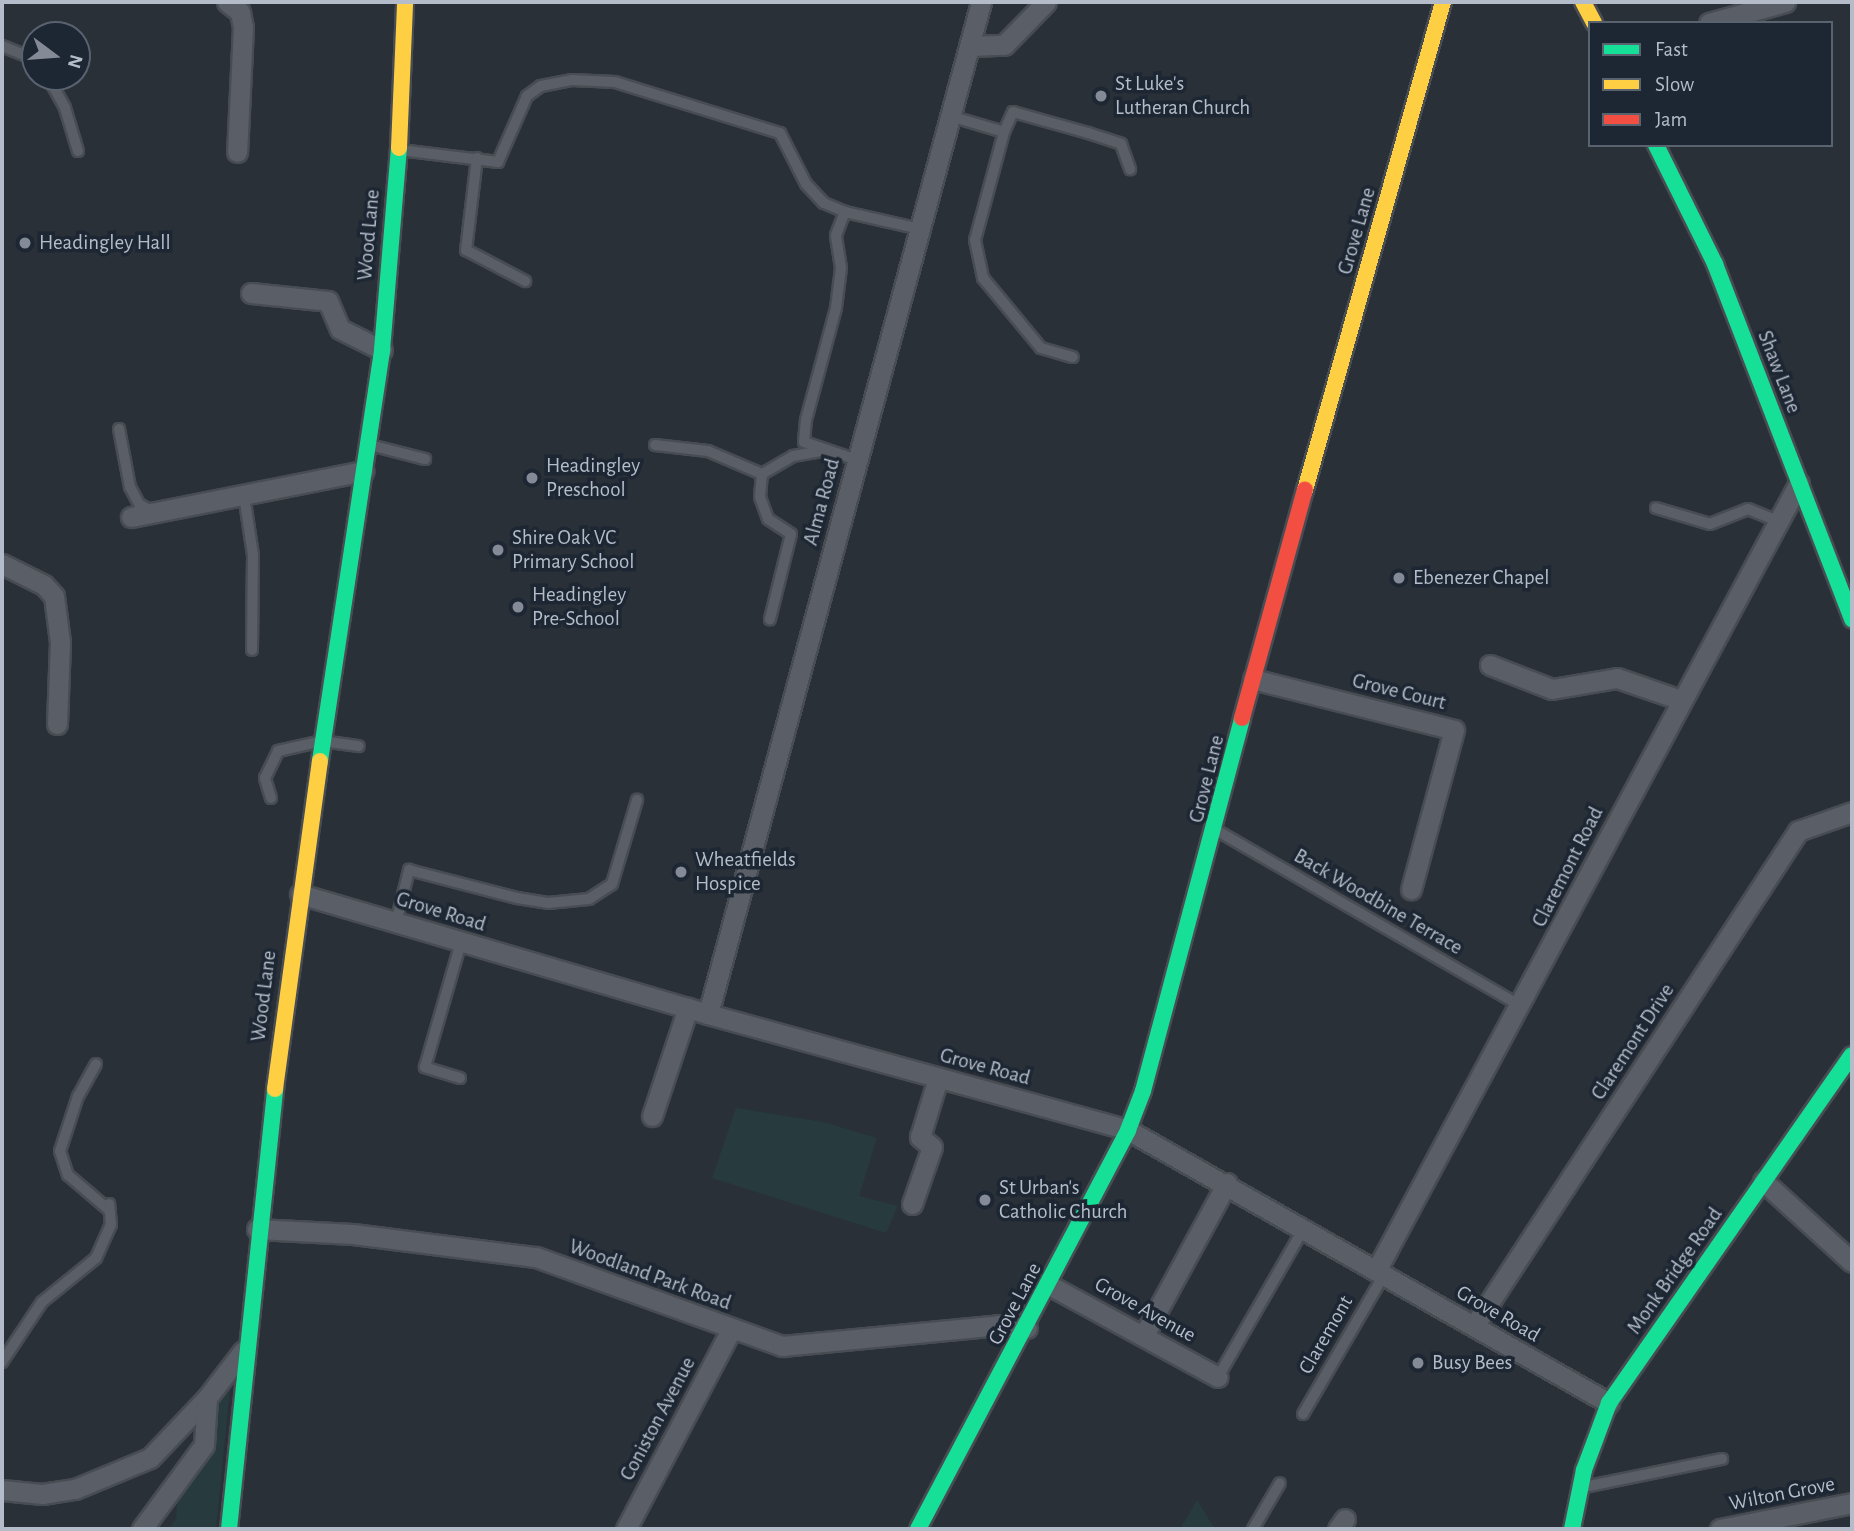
<!DOCTYPE html>
<style>
body{margin:0}
#map{position:relative;width:1854px;height:1531px;overflow:hidden;background:#2a3038;font-family:"Alegreya Sans",sans-serif}
div>[style]{position:absolute}
.green>*{inset:0;background:#273a3e}
.roads{filter:drop-shadow(2px 0 #484c53) drop-shadow(-2px 0 #484c53) drop-shadow(0 2px #484c53) drop-shadow(0 -2px #484c53)}
.lane>*{height:10px;margin:-5px;padding:0 5px;transform-origin:5px;border-radius:5px;background:#5a5e66}
.street>*{height:19px;margin:-9.5px;padding:0 9.5px;transform-origin:9.5px;border-radius:9.5px;background:#5a5e66}
.fast>*{height:16px;margin:-8px;padding:0 8px;transform-origin:8px;border-radius:8px;background:#16e098}
.slow>*{height:16px;margin:-8px;padding:0 8px;transform-origin:8px;border-radius:8px;background:#ffcf43}
.jam>*{height:16px;margin:-8px;padding:0 8px;transform-origin:8px;border-radius:8px;background:#f24e42}
.dots>*{width:19px;height:19px;translate:-50% -50%;box-sizing:border-box;border:4px solid #1d2633;border-radius:50%}
span{translate:-50% -50%;white-space:nowrap;text-align:center;line-height:1.15;-webkit-text-stroke:7px #1d2633;paint-order:stroke}
.poi-label{font-size:21px;color:#b4bcc9}
.left{translate:0 -50%;text-align:left}
.street-label{font-size:21px;color:#b4bcc9}
.frame{position:absolute;inset:0;border:4px solid #b4bcc9;pointer-events:none}
.legend{position:absolute;left:1588px;top:21px;width:245px;height:126px;box-sizing:border-box;background:#1d2633;border:2px solid #59626f;margin:0;padding:9px 12px;list-style:none;font-size:21px;color:#b4bcc9}
.legend li{display:flex;align-items:center;gap:14px;height:35px}
.legend b{width:35px;border:2px solid #59626f}
.north{position:absolute;left:21px;top:21px;width:70px;height:70px;box-sizing:border-box;background:#1d2633;border:2px solid #59626f;border-radius:50%;rotate:106deg;font-size:19px;font-weight:700;line-height:28px;text-align:center;color:#b4bcc9}
.north::after{content:'';display:block;margin:auto;width:24px;height:32px;background:#848b96;clip-path:polygon(50% 0,100% 100%,50% 72%,0 100%)}
</style>
<div id="map">
<div class="green">
<div style="clip-path:polygon(736px 1108px,823px 1122px,877px 1138px,859px 1196px,898px 1206px,886px 1233px,712px 1178px)"></div>
<div style="clip-path:polygon(230px 1389px,216px 1529px,169px 1529px,176px 1519px,177px 1502px,208px 1456px,218px 1403px)"></div>
<div style="clip-path:polygon(1197px 1500px,1215px 1529px,1180px 1529px)"></div>
</div>
<div class="roads">
<div class="lane">
<div style="left:2px;top:46px;width:35px;rotate:22deg"></div>
<div style="left:48px;top:77px;width:35px;rotate:61deg"></div>
<div style="left:65px;top:108px;width:45px;rotate:73.2deg"></div>
<div style="left:950px;top:116px;width:56px;rotate:16.5deg"></div>
<div style="left:1004px;top:132px;width:112px;rotate:105deg"></div>
<div style="left:975px;top:240px;width:39px;rotate:78deg"></div>
<div style="left:983px;top:278px;width:91px;rotate:50.4deg"></div>
<div style="left:1041px;top:348px;width:33px;rotate:16deg"></div>
<div style="left:1004px;top:132px;width:22px;rotate:-66deg"></div>
<div style="left:1013px;top:112px;width:78px;rotate:15.6deg"></div>
<div style="left:1088px;top:133px;width:35px;rotate:18deg"></div>
<div style="left:1121px;top:144px;width:27px;rotate:70deg"></div>
<div style="left:400px;top:150px;width:99px;rotate:7deg"></div>
<div style="left:498px;top:162px;width:72px;rotate:-66.3deg"></div>
<div style="left:527px;top:96px;width:17px;rotate:-36deg"></div>
<div style="left:541px;top:86px;width:32px;rotate:-11deg"></div>
<div style="left:572px;top:80px;width:43px;rotate:2.7deg"></div>
<div style="left:615px;top:82px;width:173px;rotate:17.2deg"></div>
<div style="left:780px;top:133px;width:57px;rotate:63deg"></div>
<div style="left:806px;top:184px;width:26px;rotate:47deg"></div>
<div style="left:824px;top:203px;width:23px;rotate:23deg"></div>
<div style="left:477px;top:158px;width:93px;rotate:96.8deg"></div>
<div style="left:466px;top:250px;width:67px;rotate:27.7deg"></div>
<div style="left:119px;top:429px;width:59px;rotate:79.3deg"></div>
<div style="left:130px;top:487px;width:19px;rotate:62deg"></div>
<div style="left:139px;top:504px;width:14px;rotate:30deg"></div>
<div style="left:370px;top:445px;width:57px;rotate:14.3deg"></div>
<div style="left:655px;top:445px;width:53px;rotate:6.5deg"></div>
<div style="left:708px;top:451px;width:59px;rotate:23.1deg"></div>
<div style="left:762px;top:474px;width:36px;rotate:-30deg"></div>
<div style="left:793px;top:456px;width:27px;rotate:-10deg"></div>
<div style="left:857px;top:460px;width:56px;rotate:-161.2deg"></div>
<div style="left:804px;top:442px;width:22px;rotate:-85deg"></div>
<div style="left:806px;top:420px;width:116px;rotate:-75deg"></div>
<div style="left:836px;top:308px;width:40px;rotate:-82.9deg"></div>
<div style="left:841px;top:268px;width:33px;rotate:-99deg"></div>
<div style="left:836px;top:235px;width:25px;rotate:-69deg"></div>
<div style="left:845px;top:212px;width:77px;rotate:12.8deg"></div>
<div style="left:762px;top:474px;width:23px;rotate:95deg"></div>
<div style="left:760px;top:497px;width:23px;rotate:70deg"></div>
<div style="left:768px;top:519px;width:27px;rotate:33deg"></div>
<div style="left:791px;top:534px;width:88px;rotate:103.9deg"></div>
<div style="left:244px;top:495px;width:61px;rotate:81.5deg"></div>
<div style="left:253px;top:555px;width:95px;rotate:90.6deg"></div>
<div style="left:1656px;top:508px;width:56px;rotate:16.5deg"></div>
<div style="left:1710px;top:524px;width:41px;rotate:-21.5deg"></div>
<div style="left:1748px;top:509px;width:31px;rotate:22deg"></div>
<div style="left:271px;top:798px;width:21px;rotate:-107deg"></div>
<div style="left:265px;top:778px;width:30px;rotate:-64deg"></div>
<div style="left:278px;top:751px;width:45px;rotate:-12.8deg"></div>
<div style="left:322px;top:741px;width:37px;rotate:8deg"></div>
<div style="left:1216px;top:830px;width:352px;rotate:30deg"></div>
<div style="left:396px;top:923px;width:55px;rotate:-76.2deg"></div>
<div style="left:409px;top:870px;width:112px;rotate:14.5deg"></div>
<div style="left:517px;top:898px;width:31px;rotate:9deg"></div>
<div style="left:548px;top:903px;width:41px;rotate:-5.6deg"></div>
<div style="left:589px;top:899px;width:27px;rotate:-33deg"></div>
<div style="left:612px;top:884px;width:88px;rotate:-73.4deg"></div>
<div style="left:96px;top:1064px;width:37px;rotate:119deg"></div>
<div style="left:78px;top:1096px;width:58px;rotate:108.1deg"></div>
<div style="left:60px;top:1151px;width:25px;rotate:72deg"></div>
<div style="left:68px;top:1175px;width:54px;rotate:40.5deg"></div>
<div style="left:460px;top:1078px;width:37px;rotate:-163deg"></div>
<div style="left:425px;top:1067px;width:130px;rotate:-73.9deg"></div>
<div style="left:2px;top:1362px;width:72px;rotate:-56.3deg"></div>
<div style="left:42px;top:1302px;width:70px;rotate:-39.2deg"></div>
<div style="left:96px;top:1258px;width:36px;rotate:-66deg"></div>
<div style="left:111px;top:1225px;width:21px;rotate:-95deg"></div>
<div style="left:1218px;top:1377px;width:172px;rotate:-60deg"></div>
<div style="left:1303px;top:1414px;width:161px;rotate:-59.8deg"></div>
<div style="left:1584px;top:1487px;width:141px;rotate:-11.5deg"></div>
<div style="left:1253px;top:1529px;width:53px;rotate:-59.6deg"></div>
</div>
<div class="street">
<div style="left:227px;top:2px;width:16px;rotate:38deg"></div>
<div style="left:240px;top:12px;width:15px;rotate:79deg"></div>
<div style="left:243px;top:27px;width:125px;rotate:92.7deg"></div>
<div style="left:1709px;top:23px;width:79px;rotate:-15.4deg"></div>
<div style="left:969px;top:46px;width:35px;rotate:-2deg"></div>
<div style="left:1004px;top:45px;width:60px;rotate:-45.7deg"></div>
<div style="left:251px;top:293px;width:77px;rotate:5.9deg"></div>
<div style="left:328px;top:301px;width:30px;rotate:67deg"></div>
<div style="left:340px;top:329px;width:47px;rotate:26.6deg"></div>
<div style="left:131px;top:517px;width:237px;rotate:-11.2deg"></div>
<div style="left:2px;top:564px;width:47px;rotate:26.6deg"></div>
<div style="left:44px;top:585px;width:15px;rotate:48deg"></div>
<div style="left:54px;top:596px;width:46px;rotate:82.6deg"></div>
<div style="left:60px;top:642px;width:82px;rotate:92.1deg"></div>
<div style="left:1490px;top:665px;width:66px;rotate:21.2deg"></div>
<div style="left:1552px;top:689px;width:66px;rotate:-9.6deg"></div>
<div style="left:1617px;top:678px;width:68px;rotate:19deg"></div>
<div style="left:1253px;top:679px;width:207px;rotate:14.2deg"></div>
<div style="left:1454px;top:730px;width:165px;rotate:105.1deg"></div>
<div style="left:300px;top:894px;width:425px;rotate:16.4deg"></div>
<div style="left:708px;top:1014px;width:436px;rotate:15.4deg"></div>
<div style="left:1128px;top:1130px;width:553px;rotate:29.58deg"></div>
<div style="left:708px;top:1014px;width:1048px;rotate:-74.9deg"></div>
<div style="left:652px;top:1116px;width:114px;rotate:-71.6deg"></div>
<div style="left:1763px;top:1181px;width:120px;rotate:42.3deg"></div>
<div style="left:912px;top:1204px;width:60px;rotate:-70.7deg"></div>
<div style="left:932px;top:1147px;width:16px;rotate:-140deg"></div>
<div style="left:920px;top:1137px;width:62px;rotate:-73deg"></div>
<div style="left:257px;top:1229px;width:96px;rotate:3deg"></div>
<div style="left:353px;top:1234px;width:184px;rotate:7.2deg"></div>
<div style="left:536px;top:1257px;width:262px;rotate:19.9deg"></div>
<div style="left:782px;top:1346px;width:218px;rotate:-5.5deg"></div>
<div style="left:999px;top:1325px;width:28px;rotate:6deg"></div>
<div style="left:1376px;top:1271px;width:894px;rotate:-61.77deg"></div>
<div style="left:1049px;top:1285px;width:192px;rotate:28.6deg"></div>
<div style="left:1474px;top:1326px;width:592px;rotate:-56.79deg"></div>
<div style="left:1798px;top:831px;width:57px;rotate:-19.4deg"></div>
<div style="left:1144px;top:1335px;width:173px;rotate:-61.4deg"></div>
<div style="left:2px;top:1490px;width:40px;rotate:5.7deg"></div>
<div style="left:42px;top:1494px;width:33px;rotate:-9deg"></div>
<div style="left:75px;top:1489px;width:81px;rotate:-22.5deg"></div>
<div style="left:150px;top:1458px;width:83px;rotate:-46.5deg"></div>
<div style="left:207px;top:1398px;width:59px;rotate:-52.5deg"></div>
<div style="left:142px;top:1529px;width:104px;rotate:-53.6deg"></div>
<div style="left:204px;top:1445px;width:47px;rotate:-86.3deg"></div>
<div style="left:626px;top:1529px;width:225px;rotate:-62.2deg"></div>
<div style="left:1338px;top:1529px;width:12px;rotate:-55deg"></div>
<div style="left:1720px;top:1529px;width:135px;rotate:-11.1deg"></div>
</div>
<div class="fast">
<div style="left:1656px;top:145px;width:133px;rotate:63.6deg"></div>
<div style="left:1715px;top:264px;width:381px;rotate:68.9deg"></div>
<div style="left:320px;top:761px;width:416px;rotate:-81.4deg"></div>
<div style="left:382px;top:350px;width:203px;rotate:-85.2deg"></div>
<div style="left:229px;top:1529px;width:442px;rotate:-84deg"></div>
<div style="left:918px;top:1529px;width:451px;rotate:-62.2deg"></div>
<div style="left:1128px;top:1130px;width:42px;rotate:-69deg"></div>
<div style="left:1143px;top:1091px;width:386px;rotate:-75.1deg"></div>
<div style="left:1572px;top:1529px;width:60px;rotate:-78.5deg"></div>
<div style="left:1584px;top:1470px;width:72px;rotate:-69.5deg"></div>
<div style="left:1609px;top:1403px;width:424px;rotate:-55.1deg"></div>
</div>
<div class="slow">
<div style="left:1583px;top:2px;width:24px;rotate:62deg"></div>
<div style="left:399px;top:148px;width:146px;rotate:-87.6deg"></div>
<div style="left:1305px;top:490px;width:507px;rotate:-74.21deg"></div>
<div style="left:275px;top:1089px;width:331px;rotate:-82.2deg"></div>
</div>
<div class="jam">
<div style="left:1242px;top:718px;width:237px;rotate:-74.6deg"></div>
</div>
</div>
<div class="dots">
<div style="left:1101px;top:96px;background:#848b96"></div>
<div style="left:25px;top:243px;background:#848b96"></div>
<div style="left:532px;top:478px;background:#848b96"></div>
<div style="left:498px;top:550px;background:#848b96"></div>
<div style="left:1399px;top:578px;background:#848b96"></div>
<div style="left:518px;top:607px;background:#848b96"></div>
<div style="left:681px;top:872px;background:#848b96"></div>
<div style="left:985px;top:1200px;background:#848b96"></div>
<div style="left:1418px;top:1363px;background:#848b96"></div>
</div>
<div class="poi-label">
<span class="left" style="left:1115px;top:96px">St Luke's<br>Lutheran Church</span>
<span class="left" style="left:39px;top:243px">Headingley Hall</span>
<span class="left" style="left:546px;top:478px">Headingley<br>Preschool</span>
<span class="left" style="left:512px;top:550px">Shire Oak VC<br>Primary School</span>
<span class="left" style="left:1413px;top:578px">Ebenezer Chapel</span>
<span class="left" style="left:532px;top:607px">Headingley<br>Pre-School</span>
<span class="left" style="left:695px;top:872px">Wheatfields<br>Hospice</span>
<span class="left" style="left:999px;top:1200px">St Urban's<br>Catholic Church</span>
<span class="left" style="left:1432px;top:1363px">Busy Bees</span>
</div>
<div class="street-label">
<span style="left:1357px;top:231px;rotate:-74deg">Grove Lane</span>
<span style="left:369px;top:235px;rotate:-85deg">Wood Lane</span>
<span style="left:1779px;top:372px;rotate:69deg">Shaw Lane</span>
<span style="left:822px;top:502px;rotate:-75deg">Alma Road</span>
<span style="left:1399px;top:692px;rotate:14deg">Grove Court</span>
<span style="left:1207px;top:779px;rotate:-76deg">Grove Lane</span>
<span style="left:1568px;top:867px;rotate:-63deg">Claremont Road</span>
<span style="left:1378px;top:902px;rotate:30deg">Back Woodbine Terrace</span>
<span style="left:441px;top:912px;rotate:17deg">Grove Road</span>
<span style="left:264px;top:996px;rotate:-83deg">Wood Lane</span>
<span style="left:1633px;top:1042px;rotate:-57deg">Claremont Drive</span>
<span style="left:985px;top:1067px;rotate:15deg">Grove Road</span>
<span style="left:1675px;top:1271px;rotate:-55deg">Monk Bridge Road</span>
<span style="left:650px;top:1275px;rotate:20deg">Woodland Park Road</span>
<span style="left:1015px;top:1304px;rotate:-62deg">Grove Lane</span>
<span style="left:1145px;top:1310px;rotate:29deg">Grove Avenue</span>
<span style="left:1498px;top:1314px;rotate:30deg">Grove Road</span>
<span style="left:1326px;top:1335px;rotate:-60deg">Claremont</span>
<span style="left:658px;top:1419px;rotate:-62deg">Coniston Avenue</span>
<span style="left:1782px;top:1494px;rotate:-11deg">Wilton Grove</span>
</div>
<div class="frame"></div>
<ul class="legend">
<li><b style="height:9px;background:#16e098"></b>Fast</li>
<li><b style="height:9px;background:#ffcf43"></b>Slow</li>
<li><b style="height:9px;background:#f24e42"></b>Jam</li>
</ul>
<div class="north">N</div>
</div>
